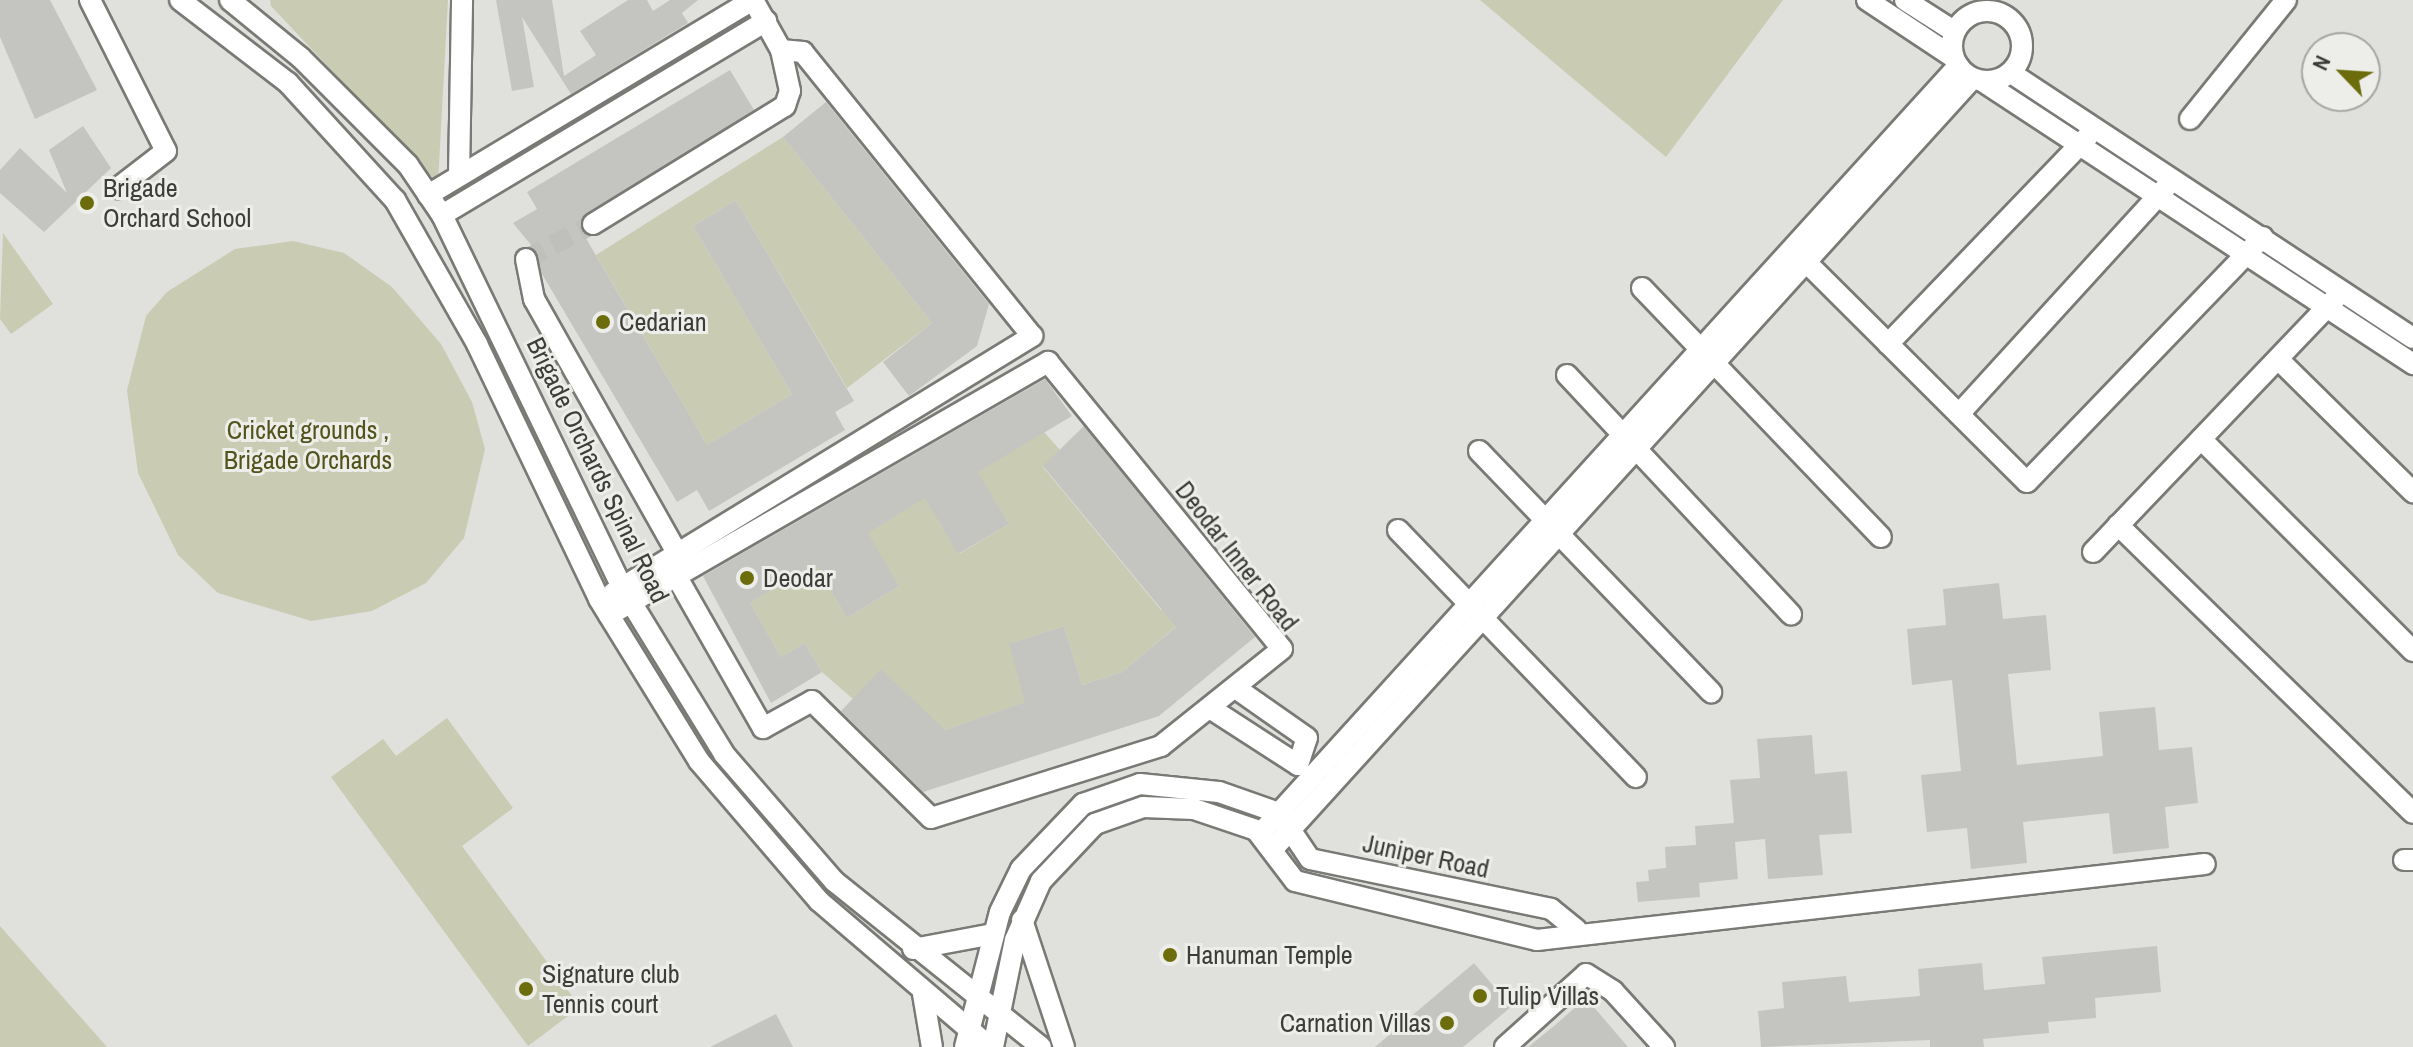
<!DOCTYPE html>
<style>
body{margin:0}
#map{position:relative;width:2413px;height:1047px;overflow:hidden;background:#e0e0dc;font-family:"Archivo Narrow",sans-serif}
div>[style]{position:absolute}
.green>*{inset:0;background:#cacbb3}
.building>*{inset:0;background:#c4c5c0}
.minor-tunnel>*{height:20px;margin-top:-10px;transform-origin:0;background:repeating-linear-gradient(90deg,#bfbfbc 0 20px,transparent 0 30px)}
.roads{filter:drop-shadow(2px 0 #797a76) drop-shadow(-2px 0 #797a76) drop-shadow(0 2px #797a76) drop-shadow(0 -2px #797a76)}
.minor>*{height:20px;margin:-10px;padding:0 10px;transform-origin:10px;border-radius:10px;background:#fff}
.minor>.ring{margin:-10px;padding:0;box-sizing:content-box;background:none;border:20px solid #fff;border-radius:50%}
.dots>*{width:22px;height:22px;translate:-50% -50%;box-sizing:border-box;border:4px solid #edede9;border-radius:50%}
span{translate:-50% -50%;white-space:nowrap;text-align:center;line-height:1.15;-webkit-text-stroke:6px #edede9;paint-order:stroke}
.poi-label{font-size:26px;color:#3c3c3a}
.left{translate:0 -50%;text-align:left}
.right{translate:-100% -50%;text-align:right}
.park-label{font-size:26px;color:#52521b}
.street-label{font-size:26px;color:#3c3c3a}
.north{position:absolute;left:2301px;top:32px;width:80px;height:80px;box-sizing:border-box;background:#edede9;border:2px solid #a6a6a3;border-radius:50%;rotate:295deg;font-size:22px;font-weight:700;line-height:32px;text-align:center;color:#3c3c3a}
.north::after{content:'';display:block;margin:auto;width:28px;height:36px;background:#6c6c0c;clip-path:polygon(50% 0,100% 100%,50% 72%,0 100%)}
</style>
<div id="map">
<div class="green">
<div style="clip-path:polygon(270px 0,448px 0,438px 183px,271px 6px)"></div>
<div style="clip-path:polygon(1480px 0,1783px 0,1666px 157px)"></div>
<div style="clip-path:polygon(783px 137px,932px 323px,847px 388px,736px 200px,693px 226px,792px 394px,707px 445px,596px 255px)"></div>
<div style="clip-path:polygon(3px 233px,53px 304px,11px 334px,0 319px)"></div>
<div style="clip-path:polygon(293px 241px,344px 253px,392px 287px,441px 344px,472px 402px,485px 449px,464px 538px,426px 583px,372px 611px,311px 621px,218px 593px,178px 555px,138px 473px,127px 390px,146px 316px,167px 292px,235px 249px)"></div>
<div style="clip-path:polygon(1044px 432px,1060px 450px,1043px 467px,1161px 610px,1191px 614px,1122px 672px,1082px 685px,1064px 626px,1010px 644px,1046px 695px,945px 730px,853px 699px,822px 672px,805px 643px,781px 657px,750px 603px,838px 550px,851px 571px,828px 586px,847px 618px,899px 586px,860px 537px,938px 490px,938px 520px,959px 554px,1009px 524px,989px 491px,969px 502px,959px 483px)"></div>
<div style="clip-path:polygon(447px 718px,513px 808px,462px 846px,580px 1007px,528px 1046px,331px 777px,383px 739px,396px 756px)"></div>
<div style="clip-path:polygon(0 926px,107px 1047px,0 1047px)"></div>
</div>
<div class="building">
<div style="clip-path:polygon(0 0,50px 0,97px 90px,35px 119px,0 37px)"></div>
<div style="clip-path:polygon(496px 0,552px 0,564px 76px,596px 55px,580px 31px,628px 0,647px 0,653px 11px,670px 0,698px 0,682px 13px,688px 23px,571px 94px,522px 17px,534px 87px,512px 91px)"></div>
<div style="clip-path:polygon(730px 70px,754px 110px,577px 223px,707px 445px,792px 394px,693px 226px,736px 200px,854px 401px,835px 412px,845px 430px,709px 511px,697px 490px,677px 502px,542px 274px,536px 251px,513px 223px,537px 209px,527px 192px)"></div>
<div style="clip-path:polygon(826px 102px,989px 304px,977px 346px,909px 396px,883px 362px,932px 323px,783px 137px)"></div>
<div style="clip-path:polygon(83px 126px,111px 168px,44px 232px,0 193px,0 170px,20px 148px,67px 193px,49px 150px)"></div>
<div style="clip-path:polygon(1045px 379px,1072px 416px,978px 472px,1009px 524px,958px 554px,925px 498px,868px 533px,899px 586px,847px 618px,815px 564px,750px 603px,781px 657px,805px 643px,822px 672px,771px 703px,703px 576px)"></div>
<div style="clip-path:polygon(1084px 426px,1255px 637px,1159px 716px,923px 792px,841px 711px,881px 669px,945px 730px,1025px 702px,1009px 644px,1064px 626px,1082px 685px,1122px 672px,1176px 627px,1043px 466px)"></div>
<div style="clip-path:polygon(1999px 583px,2003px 619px,2046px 615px,2051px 670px,2008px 674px,2017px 765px,2103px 756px,2099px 712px,2155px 707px,2159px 750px,2192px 747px,2198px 803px,2165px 807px,2169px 848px,2113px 854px,2109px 813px,2023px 822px,2027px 863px,1971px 869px,1967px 828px,1927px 832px,1921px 775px,1961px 771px,1952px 680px,1912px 685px,1907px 629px,1946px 625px,1943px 589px)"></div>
<div style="clip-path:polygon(1812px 735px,1815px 774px,1847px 771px,1852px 833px,1819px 835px,1823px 875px,1768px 879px,1765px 839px,1735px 842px,1738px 879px,1699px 883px,1700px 897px,1638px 902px,1636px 882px,1649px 881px,1648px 870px,1666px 868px,1665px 847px,1696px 845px,1695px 826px,1734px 823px,1730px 780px,1760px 778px,1757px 739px)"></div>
<div style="clip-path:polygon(2157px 946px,2161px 992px,2095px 998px,2096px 1018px,2048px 1022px,2049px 1033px,1983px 1039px,1984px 1047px,1930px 1047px,1930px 1040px,1761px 1047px,1758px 1011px,1784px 1008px,1782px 982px,1846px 976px,1849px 1002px,1920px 996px,1918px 969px,1982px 963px,1984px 990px,2045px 984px,2042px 957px)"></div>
<div style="clip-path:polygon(1474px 963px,1511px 1007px,1486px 1028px,1463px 1047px,1375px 1047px)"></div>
<div style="clip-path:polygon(1586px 998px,1628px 1047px,1528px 1047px,1554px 1026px)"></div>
<div style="clip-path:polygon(776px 1014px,793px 1047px,710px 1047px)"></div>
</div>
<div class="minor-tunnel">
<div style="left:526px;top:259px;width:76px;rotate:-27.6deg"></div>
</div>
<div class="roads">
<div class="minor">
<div style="left:90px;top:0;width:169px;rotate:63.3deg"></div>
<div style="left:166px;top:151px;width:61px;rotate:142.4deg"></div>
<div style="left:180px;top:0;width:136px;rotate:37.5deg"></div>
<div style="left:288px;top:83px;width:159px;rotate:47.6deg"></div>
<div style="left:395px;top:200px;width:166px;rotate:60.3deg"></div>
<div style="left:477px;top:344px;width:283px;rotate:64.4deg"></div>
<div style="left:599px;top:599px;width:190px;rotate:58.3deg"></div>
<div style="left:699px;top:761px;width:184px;rotate:49.4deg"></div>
<div style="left:819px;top:901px;width:225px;rotate:40.5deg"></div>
<div style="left:230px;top:0;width:90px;rotate:39.2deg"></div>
<div style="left:300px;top:57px;width:153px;rotate:45deg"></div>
<div style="left:408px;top:165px;width:60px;rotate:55.8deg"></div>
<div style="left:442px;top:215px;width:415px;rotate:64.2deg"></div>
<div style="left:623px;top:589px;width:193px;rotate:58.5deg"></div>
<div style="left:724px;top:754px;width:168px;rotate:49.1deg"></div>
<div style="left:834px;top:881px;width:265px;rotate:38.7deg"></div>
<div style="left:1867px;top:0;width:103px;rotate:33.5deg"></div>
<div style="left:1905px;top:0;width:59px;rotate:32.6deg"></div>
<div class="ring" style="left:1952px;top:11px;width:50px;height:50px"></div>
<div style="left:2011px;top:73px;width:481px;rotate:33.4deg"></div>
<div style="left:1982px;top:81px;width:516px;rotate:33.29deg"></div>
<div style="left:2190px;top:119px;width:153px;rotate:-51.1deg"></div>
<div style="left:459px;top:176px;width:176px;rotate:-89deg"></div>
<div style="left:428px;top:195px;width:378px;rotate:-31deg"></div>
<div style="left:442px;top:215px;width:378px;rotate:-30.9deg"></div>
<div style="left:593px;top:224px;width:225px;rotate:-31.6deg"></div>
<div style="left:785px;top:106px;width:16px;rotate:-72deg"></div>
<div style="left:790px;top:91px;width:42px;rotate:-102.4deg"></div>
<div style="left:1798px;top:254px;width:323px;rotate:44.9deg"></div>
<div style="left:2027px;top:482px;width:340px;rotate:-46.1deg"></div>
<div style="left:526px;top:259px;width:41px;rotate:78.7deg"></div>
<div style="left:534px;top:299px;width:294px;rotate:60.6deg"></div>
<div style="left:1642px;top:288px;width:345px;rotate:46.2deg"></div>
<div style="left:1888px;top:344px;width:289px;rotate:-46.1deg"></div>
<div style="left:2278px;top:359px;width:190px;rotate:44.6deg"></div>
<div style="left:1567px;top:375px;width:328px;rotate:46.9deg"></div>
<div style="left:1959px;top:414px;width:307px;rotate:-47.6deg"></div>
<div style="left:2201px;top:439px;width:300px;rotate:45deg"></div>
<div style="left:1479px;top:451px;width:335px;rotate:46.1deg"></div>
<div style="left:2118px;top:525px;width:412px;rotate:44.3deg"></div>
<div style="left:1398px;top:530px;width:343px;rotate:46.1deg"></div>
<div style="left:2093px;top:552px;width:352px;rotate:-46.3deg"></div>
<div style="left:613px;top:593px;width:492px;rotate:-31.5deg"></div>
<div style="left:1032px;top:336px;width:365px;rotate:-128.9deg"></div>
<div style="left:803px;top:52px;width:22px;rotate:-175deg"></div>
<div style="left:781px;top:50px;width:57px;rotate:-119.2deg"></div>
<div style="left:609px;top:615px;width:507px;rotate:-29.96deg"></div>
<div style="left:1048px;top:362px;width:370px;rotate:50.8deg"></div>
<div style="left:1282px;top:649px;width:155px;rotate:141.3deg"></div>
<div style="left:1161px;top:746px;width:241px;rotate:162.6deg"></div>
<div style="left:931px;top:818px;width:167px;rotate:-135.5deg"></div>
<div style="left:812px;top:701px;width:56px;rotate:151.1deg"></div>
<div style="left:763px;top:728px;width:174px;rotate:-119.7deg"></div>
<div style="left:1213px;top:710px;width:101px;rotate:32.9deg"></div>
<div style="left:1298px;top:765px;width:28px;rotate:-72deg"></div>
<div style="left:1307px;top:738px;width:85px;rotate:-145deg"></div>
<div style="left:1260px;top:834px;width:1038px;rotate:-47.73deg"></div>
<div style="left:1272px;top:850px;width:1041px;rotate:-47.76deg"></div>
<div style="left:2404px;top:860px;width:9px"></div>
<div style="left:1022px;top:920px;width:134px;rotate:71.7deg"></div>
<div style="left:913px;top:949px;width:81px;rotate:-10.6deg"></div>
<div style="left:923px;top:994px;width:54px;rotate:80.4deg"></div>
<div style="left:965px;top:1047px;width:139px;rotate:-75.5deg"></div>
<div style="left:1000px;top:912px;width:48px;rotate:-64deg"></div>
<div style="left:1021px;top:869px;width:90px;rotate:-46.4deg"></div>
<div style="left:1083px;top:804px;width:60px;rotate:-19.3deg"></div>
<div style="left:1140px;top:784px;width:79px;rotate:5.8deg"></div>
<div style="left:1219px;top:792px;width:64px;rotate:19.3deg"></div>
<div style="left:1279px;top:813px;width:55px;rotate:56deg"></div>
<div style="left:1310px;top:859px;width:246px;rotate:11.7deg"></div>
<div style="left:1551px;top:909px;width:33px;rotate:39deg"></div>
<div style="left:993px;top:1047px;width:109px;rotate:-78.4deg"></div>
<div style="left:1015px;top:940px;width:64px;rotate:-66.2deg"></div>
<div style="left:1041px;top:881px;width:79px;rotate:-46.5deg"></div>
<div style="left:1095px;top:824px;width:51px;rotate:-19.5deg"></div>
<div style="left:1143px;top:807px;width:51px;rotate:2.2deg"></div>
<div style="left:1194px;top:809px;width:65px;rotate:18.7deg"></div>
<div style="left:1256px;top:830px;width:64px;rotate:52.6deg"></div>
<div style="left:1295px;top:881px;width:249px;rotate:13.7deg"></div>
<div style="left:1537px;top:940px;width:672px;rotate:-6.49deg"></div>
<div style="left:1505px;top:1047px;width:109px;rotate:-42deg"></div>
<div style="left:1586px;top:974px;width:32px;rotate:32deg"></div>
<div style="left:1613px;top:991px;width:76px;rotate:47.7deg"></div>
</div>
</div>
<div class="dots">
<div style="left:87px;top:203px;background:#6c6c0c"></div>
<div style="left:603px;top:322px;background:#6c6c0c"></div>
<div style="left:747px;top:578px;background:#6c6c0c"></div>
<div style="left:1170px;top:955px;background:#6c6c0c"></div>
<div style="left:526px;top:989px;background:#6c6c0c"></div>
<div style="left:1480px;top:996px;background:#6c6c0c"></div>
<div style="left:1447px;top:1023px;background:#6c6c0c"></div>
</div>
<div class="poi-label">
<span class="left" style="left:103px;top:203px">Brigade<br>Orchard School</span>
<span class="left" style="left:619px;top:322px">Cedarian</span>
<span class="left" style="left:763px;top:578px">Deodar</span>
<span class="left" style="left:1186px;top:955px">Hanuman Temple</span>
<span class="left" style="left:542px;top:989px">Signature club<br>Tennis court</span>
<span class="left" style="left:1496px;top:996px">Tulip Villas</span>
<span class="right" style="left:1431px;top:1023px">Carnation Villas</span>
</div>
<div class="park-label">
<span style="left:308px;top:445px">Cricket grounds ,<br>Brigade Orchards</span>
</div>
<div class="street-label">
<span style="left:598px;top:470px;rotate:64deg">Brigade Orchards Spinal Road</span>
<span style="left:1237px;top:556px;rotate:52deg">Deodar Inner Road</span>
<span style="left:1426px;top:856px;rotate:12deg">Juniper Road</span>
</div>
<div class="north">N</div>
</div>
